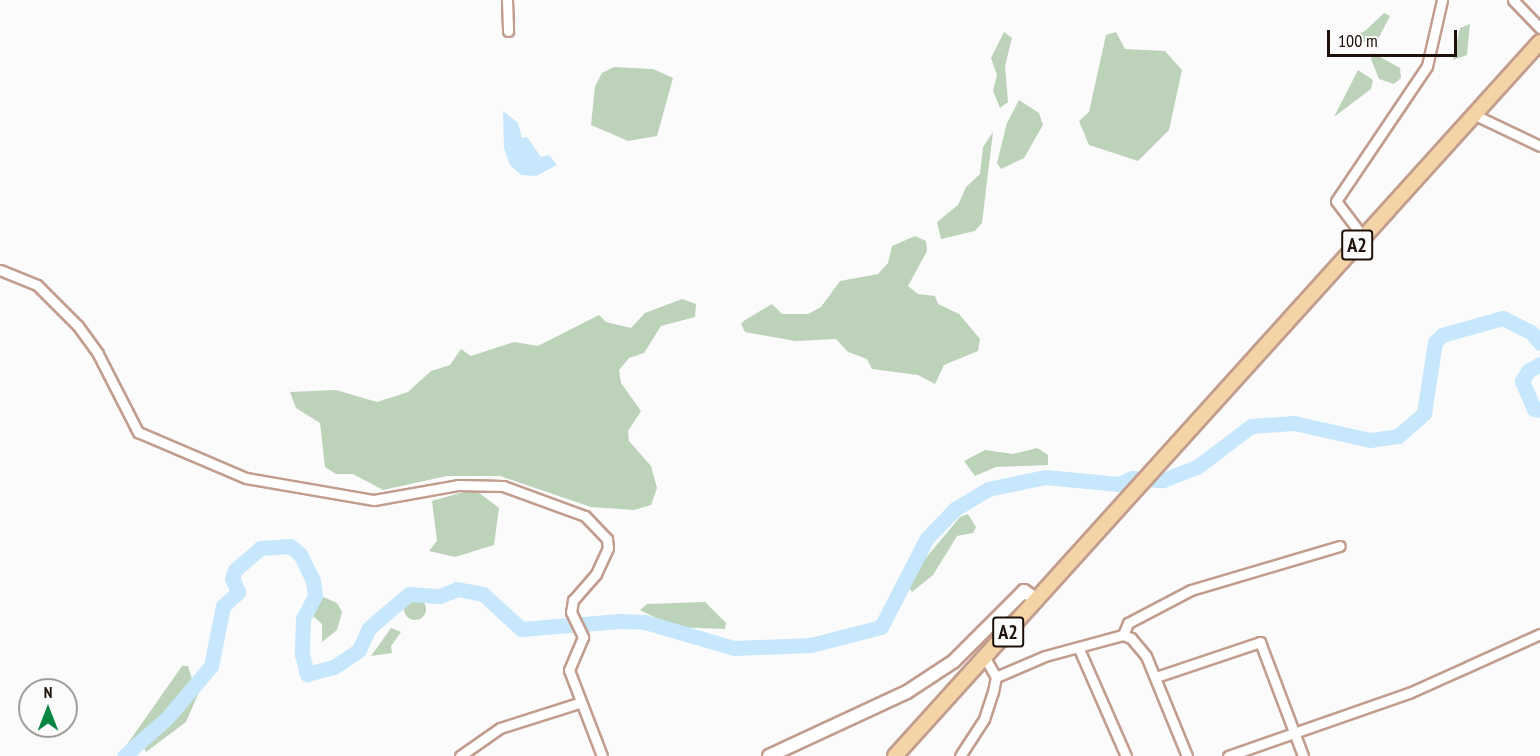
<!DOCTYPE html>
<style>
body{margin:0}
#map{position:relative;width:1540px;height:756px;overflow:hidden;background:#fbfbfb;font-family:"PT Sans Narrow",sans-serif}
div>[style]{position:absolute}
.green>*{inset:0;background:#bcd3ba}
.round{border-radius:50%}
.water>*{inset:0;background:#c6e7fc}
.river>*{height:15px;margin:-7.5px;padding:0 7.5px;transform-origin:7.5px;border-radius:7.5px;background:#c6e7fc}
.roads{filter:drop-shadow(2px 0 #c29d8e) drop-shadow(-2px 0 #c29d8e) drop-shadow(0 2px #c29d8e) drop-shadow(0 -2px #c29d8e)}
.street>*{height:9px;margin:-4.5px;padding:0 4.5px;transform-origin:4.5px;border-radius:4.5px;background:#fff}
.secondary>*{height:12px;margin:-6px;padding:0 6px;transform-origin:6px;border-radius:6px;background:#fff}
.primary>*{height:14px;margin:-7px;padding:0 7px;transform-origin:7px;border-radius:7px;background:#f4d3a6}
span{translate:-50% -50%;white-space:nowrap;text-align:center;line-height:1.15;-webkit-text-stroke:4.5px #fbfbfb;paint-order:stroke}
.shield-label span{padding:2px 4px;background:#fbfbfb;border:2px solid;border-radius:4px;-webkit-text-stroke-width:0}
.shield-label{font-size:20px;color:#1e110b;font-weight:700}
.north{position:absolute;left:18px;top:678px;width:60px;height:60px;box-sizing:border-box;background:#fbfbfb;border:2px solid #a39d9b;border-radius:50%;rotate:0deg;font-size:16px;font-weight:700;line-height:24px;text-align:center;color:#1e110b}
.north::after{content:'';display:block;margin:auto;width:21px;height:27px;background:#068540;clip-path:polygon(50% 0,100% 100%,50% 72%,0 100%)}
.scale{position:absolute;left:1327px;top:30px;width:130px;height:27px;box-sizing:border-box;border:3px solid #1e110b;border-top:0;padding-left:8px;font-size:18px;line-height:21px;white-space:nowrap;color:#1e110b;-webkit-text-stroke:4px #fbfbfb;paint-order:stroke}
</style>
<div id="map">
<div class="green">
<div style="clip-path:polygon(1384px 13px,1390px 16px,1378px 39px,1350px 45px,1350px 37px,1365px 31px)"></div>
<div style="clip-path:polygon(1470px 24px,1467px 55px,1453px 60px,1460px 28px)"></div>
<div style="clip-path:polygon(1004px 32px,1012px 38px,1005px 66px,1008px 102px,1000px 108px,993px 91px,997px 75px,991px 58px)"></div>
<div style="clip-path:polygon(1116px 32px,1125px 49px,1165px 51px,1182px 70px,1169px 130px,1138px 161px,1089px 145px,1079px 121px,1089px 112px,1106px 35px)"></div>
<div style="clip-path:polygon(1373px 53px,1400px 68px,1401px 78px,1394px 84px,1379px 79px,1371px 59px)"></div>
<div style="clip-path:polygon(614px 67px,653px 69px,673px 78px,657px 136px,628px 141px,591px 125px,595px 86px,602px 73px)"></div>
<div style="clip-path:polygon(1358px 70px,1373px 80px,1371px 89px,1334px 117px)"></div>
<div style="clip-path:polygon(1019px 100px,1039px 113px,1043px 125px,1024px 158px,1001px 169px,997px 163px,1007px 123px)"></div>
<div style="clip-path:polygon(993px 132px,982px 223px,975px 231px,941px 239px,937px 222px,958px 205px,966px 187px,980px 174px,983px 147px)"></div>
<div style="clip-path:polygon(915px 236px,926px 241px,927px 251px,908px 286px,918px 294px,935px 296px,938px 304px,959px 314px,980px 339px,978px 351px,944px 365px,935px 384px,918px 375px,872px 369px,867px 359px,848px 352px,836px 339px,795px 341px,745px 332px,741px 324px,745px 320px,772px 304px,782px 314px,808px 314px,821px 307px,840px 281px,878px 274px,888px 263px,892px 246px)"></div>
<div style="clip-path:polygon(682px 299px,696px 304px,695px 317px,661px 326px,644px 353px,629px 358px,619px 370px,621px 383px,641px 411px,628px 431px,629px 441px,651px 466px,657px 488px,651px 505px,634px 510px,591px 507px,500px 476px,447px 476px,383px 490px,353px 474px,336px 474px,325px 467px,320px 423px,296px 408px,290px 392px,336px 390px,377px 402px,408px 392px,431px 371px,450px 365px,461px 349px,471px 356px,514px 342px,538px 346px,599px 315px,606px 322px,631px 328px,645px 313px)"></div>
<div style="clip-path:polygon(1037px 448px,1048px 455px,1048px 465px,996px 467px,975px 476px,964px 461px,985px 450px,1013px 454px)"></div>
<div style="clip-path:polygon(474px 489px,499px 508px,494px 545px,455px 557px,429px 551px,437px 541px,432px 501px)"></div>
<div style="clip-path:polygon(968px 514px,976px 527px,973px 533px,957px 536px,933px 575px,912px 592px,909px 587px,920px 565px,960px 517px)"></div>
<div style="clip-path:polygon(321px 596px,337px 603px,342px 612px,337px 630px,322px 642px,322px 624px,313px 616px)"></div>
<div class="round" style="left:404px;top:598px;width:22px;height:22px"></div>
<div style="clip-path:polygon(705px 602px,726px 623px,725px 629px,674px 627px,640px 610px,647px 604px)"></div>
<div style="clip-path:polygon(391px 628px,401px 632px,391px 646px,392px 653px,371px 656px)"></div>
<div style="clip-path:polygon(182px 666px,188px 666px,192px 679px,202px 685px,186px 722px,146px 752px,140px 739px,121px 753px)"></div>
</div>
<div class="water">
<div style="clip-path:polygon(503px 111px,518px 123px,522px 138px,527px 137px,541px 157px,549px 155px,557px 165px,536px 176px,521px 175px,510px 165px,504px 148px)"></div>
</div>
<div class="river">
<div style="left:1540px;top:364px;width:14px;rotate:150deg"></div>
<div style="left:1528px;top:371px;width:12px;rotate:121deg"></div>
<div style="left:1522px;top:381px;width:30px;rotate:67deg"></div>
<div style="left:1534px;top:409px;width:6px;rotate:9deg"></div>
<div style="left:124px;top:756px;width:57px;rotate:-41.5deg"></div>
<div style="left:167px;top:718px;width:68px;rotate:-49.8deg"></div>
<div style="left:211px;top:666px;width:61px;rotate:-78.7deg"></div>
<div style="left:223px;top:606px;width:21px;rotate:-43deg"></div>
<div style="left:238px;top:592px;width:15px;rotate:-113deg"></div>
<div style="left:232px;top:578px;width:9px;rotate:-69deg"></div>
<div style="left:235px;top:570px;width:33px;rotate:-41deg"></div>
<div style="left:260px;top:548px;width:30px;rotate:-4deg"></div>
<div style="left:290px;top:546px;width:13px;rotate:39deg"></div>
<div style="left:300px;top:554px;width:30px;rotate:64deg"></div>
<div style="left:313px;top:581px;width:15px;rotate:82deg"></div>
<div style="left:315px;top:596px;width:26px;rotate:118deg"></div>
<div style="left:303px;top:619px;width:35px;rotate:92deg"></div>
<div style="left:302px;top:654px;width:21px;rotate:76deg"></div>
<div style="left:307px;top:674px;width:28px;rotate:-15deg"></div>
<div style="left:334px;top:667px;width:30px;rotate:-34deg"></div>
<div style="left:359px;top:650px;width:24px;rotate:-66deg"></div>
<div style="left:369px;top:628px;width:52px;rotate:-40.4deg"></div>
<div style="left:409px;top:594px;width:31px;rotate:4deg"></div>
<div style="left:440px;top:596px;width:18px;rotate:-22deg"></div>
<div style="left:457px;top:589px;width:26px;rotate:11deg"></div>
<div style="left:483px;top:594px;width:52px;rotate:42.6deg"></div>
<div style="left:521px;top:629px;width:99px;rotate:-4.6deg"></div>
<div style="left:620px;top:621px;width:25px;rotate:2deg"></div>
<div style="left:645px;top:622px;width:93px;rotate:16.3deg"></div>
<div style="left:734px;top:648px;width:77px;rotate:-2.2deg"></div>
<div style="left:811px;top:645px;width:72px;rotate:-14.4deg"></div>
<div style="left:881px;top:627px;width:100px;rotate:-62.7deg"></div>
<div style="left:927px;top:538px;width:40px;rotate:-46deg"></div>
<div style="left:955px;top:509px;width:39px;rotate:-31deg"></div>
<div style="left:988px;top:489px;width:58px;rotate:-11.9deg"></div>
<div style="left:1045px;top:477px;width:74px;rotate:5.4deg"></div>
<div style="left:1119px;top:484px;width:14px;rotate:-25deg"></div>
<div style="left:1132px;top:478px;width:31px;rotate:4deg"></div>
<div style="left:1163px;top:480px;width:36px;rotate:-21deg"></div>
<div style="left:1197px;top:467px;width:68px;rotate:-37.2deg"></div>
<div style="left:1251px;top:426px;width:43px;rotate:-4deg"></div>
<div style="left:1294px;top:423px;width:78px;rotate:12.6deg"></div>
<div style="left:1370px;top:440px;width:28px;rotate:-8deg"></div>
<div style="left:1398px;top:436px;width:35px;rotate:-41deg"></div>
<div style="left:1424px;top:413px;width:72px;rotate:-81.2deg"></div>
<div style="left:1435px;top:342px;width:10px;rotate:-45deg"></div>
<div style="left:1442px;top:335px;width:63px;rotate:-15.6deg"></div>
<div style="left:1503px;top:318px;width:31px;rotate:27deg"></div>
<div style="left:1531px;top:332px;width:14px;rotate:51deg"></div>
</div>
<div class="roads">
<div class="street">
<div style="left:507px;top:0;width:31px;rotate:88deg"></div>
<div style="left:1513px;top:0;width:39px;rotate:46deg"></div>
<div style="left:1475px;top:115px;width:72px;rotate:25.5deg"></div>
<div style="left:1364px;top:238px;width:46px;rotate:-127.1deg"></div>
<div style="left:1336px;top:201px;width:163px;rotate:-56deg"></div>
<div style="left:1427px;top:66px;width:68px;rotate:-77.2deg"></div>
<div style="left:0;top:270px;width:40px;rotate:22deg"></div>
<div style="left:37px;top:285px;width:58px;rotate:45deg"></div>
<div style="left:78px;top:326px;width:34px;rotate:54deg"></div>
<div style="left:98px;top:354px;width:88px;rotate:62.9deg"></div>
<div style="left:138px;top:432px;width:117px;rotate:23.1deg"></div>
<div style="left:246px;top:478px;width:130px;rotate:9.8deg"></div>
<div style="left:374px;top:500px;width:85px;rotate:-10.1deg"></div>
<div style="left:458px;top:485px;width:45px;rotate:1.3deg"></div>
<div style="left:503px;top:486px;width:87px;rotate:20.1deg"></div>
<div style="left:585px;top:516px;width:32px;rotate:46deg"></div>
<div style="left:607px;top:539px;width:9px;rotate:84deg"></div>
<div style="left:608px;top:548px;width:29px;rotate:115deg"></div>
<div style="left:596px;top:574px;width:35px;rotate:131deg"></div>
<div style="left:573px;top:600px;width:12px;rotate:99deg"></div>
<div style="left:571px;top:612px;width:28px;rotate:64deg"></div>
<div style="left:583px;top:637px;width:36px;rotate:113deg"></div>
<div style="left:569px;top:670px;width:92px;rotate:69deg"></div>
<div style="left:1123px;top:635px;width:13px;rotate:-67deg"></div>
<div style="left:1128px;top:623px;width:71px;rotate:-27.6deg"></div>
<div style="left:1191px;top:590px;width:155px;rotate:-16.5deg"></div>
<div style="left:1079px;top:649px;width:117px;rotate:66.3deg"></div>
<div style="left:996px;top:677px;width:53px;rotate:-23.2deg"></div>
<div style="left:1045px;top:656px;width:81px;rotate:-15.1deg"></div>
<div style="left:1123px;top:635px;width:9px;rotate:21deg"></div>
<div style="left:1131px;top:638px;width:23px;rotate:50deg"></div>
<div style="left:1146px;top:656px;width:108px;rotate:67.7deg"></div>
<div style="left:1156px;top:677px;width:110px;rotate:-18.6deg"></div>
<div style="left:1260px;top:642px;width:122px;rotate:69.3deg"></div>
<div style="left:460px;top:756px;width:49px;rotate:-35deg"></div>
<div style="left:500px;top:728px;width:83px;rotate:-17.6deg"></div>
<div style="left:960px;top:756px;width:44px;rotate:-57deg"></div>
<div style="left:984px;top:719px;width:28px;rotate:-72deg"></div>
<div style="left:993px;top:692px;width:15px;rotate:-79deg"></div>
<div style="left:996px;top:677px;width:22px;rotate:-120deg"></div>
<div style="left:1228px;top:756px;width:192px;rotate:-19.2deg"></div>
<div style="left:1409px;top:693px;width:144px;rotate:-24.2deg"></div>
</div>
<div class="secondary">
<div style="left:769px;top:756px;width:152px;rotate:-24.9deg"></div>
<div style="left:907px;top:692px;width:56px;rotate:-33.4deg"></div>
<div style="left:954px;top:661px;width:99px;rotate:-45deg"></div>
<div style="left:1024px;top:591px;width:16px;rotate:35deg"></div>
</div>
<div class="primary">
<div style="left:895px;top:756px;width:962px;rotate:-47.91deg"></div>
</div>
</div>
<div class="shield-label">
<span style="left:1357px;top:245px">A2</span>
<span style="left:1008px;top:632px">A2</span>
</div>
<div class="north">N</div>
<div class="scale">100 m</div>
</div>
